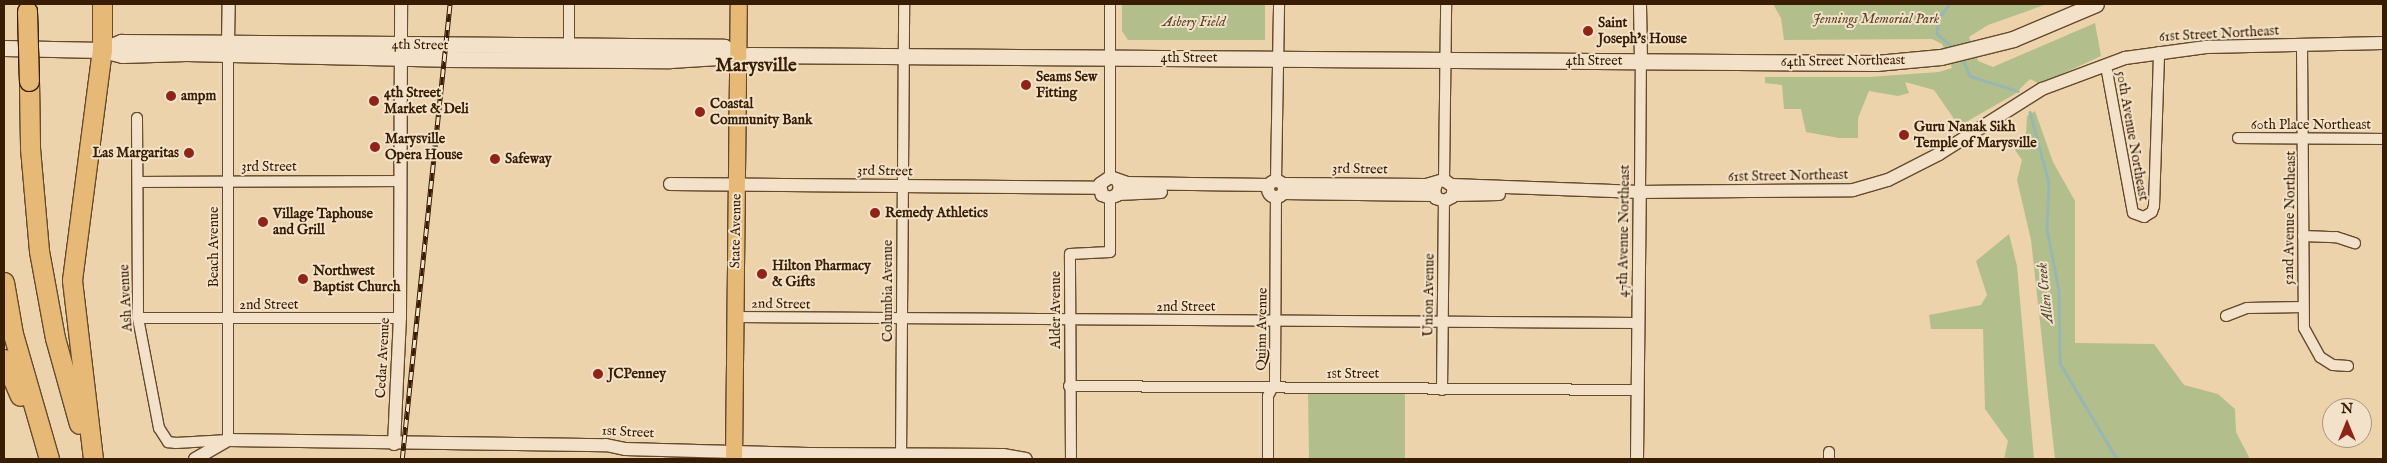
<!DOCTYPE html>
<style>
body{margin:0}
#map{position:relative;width:2387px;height:463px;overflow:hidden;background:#ecd3ac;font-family:"IM FELL English",serif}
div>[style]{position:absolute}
.green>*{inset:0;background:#b3be8d}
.stream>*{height:2.5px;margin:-1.25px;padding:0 1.25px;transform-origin:1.25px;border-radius:1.25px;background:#99b7b0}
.roads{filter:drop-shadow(1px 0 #654a2c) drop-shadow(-1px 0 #654a2c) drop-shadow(0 1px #654a2c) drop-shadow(0 -1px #654a2c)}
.minor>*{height:10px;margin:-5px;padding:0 5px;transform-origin:5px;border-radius:5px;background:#f3e2c9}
.tertiary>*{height:12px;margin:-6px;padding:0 6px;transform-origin:6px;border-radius:6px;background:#f3e2c9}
.tertiary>.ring{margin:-6px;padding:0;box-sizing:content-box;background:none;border:12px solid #f3e2c9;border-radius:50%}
.secondary>*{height:15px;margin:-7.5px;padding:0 7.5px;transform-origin:7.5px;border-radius:7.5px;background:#f3e2c9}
.primary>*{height:16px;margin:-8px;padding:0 8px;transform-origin:8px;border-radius:8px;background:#e6ba76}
.motorway>*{height:19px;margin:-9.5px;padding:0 9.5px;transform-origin:9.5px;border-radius:9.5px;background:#e6ba76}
.rail>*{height:4.5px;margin-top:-2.25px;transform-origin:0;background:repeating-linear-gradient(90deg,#f3e2c9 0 8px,#381d01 0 16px);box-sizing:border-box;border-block:1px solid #381d01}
.bridges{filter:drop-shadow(1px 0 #381d01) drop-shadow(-1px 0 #381d01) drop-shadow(0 1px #381d01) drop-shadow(0 -1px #381d01)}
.motorway-bridge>*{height:19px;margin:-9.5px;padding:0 9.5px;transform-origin:9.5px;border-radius:9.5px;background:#e6ba76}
.dots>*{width:14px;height:14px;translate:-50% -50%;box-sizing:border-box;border:2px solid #f3e2c9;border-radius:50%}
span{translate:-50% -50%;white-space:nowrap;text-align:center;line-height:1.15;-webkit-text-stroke:4px #f3e2c9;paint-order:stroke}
.park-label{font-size:14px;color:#574524;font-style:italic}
.poi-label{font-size:14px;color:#381d01;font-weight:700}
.left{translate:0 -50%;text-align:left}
.right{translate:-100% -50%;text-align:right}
.street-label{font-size:14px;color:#381d01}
.water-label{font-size:15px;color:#554b36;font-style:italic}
.district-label{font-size:19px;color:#381d01;font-weight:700}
.frame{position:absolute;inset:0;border:5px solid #381d01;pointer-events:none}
.north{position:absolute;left:2322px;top:398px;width:50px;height:50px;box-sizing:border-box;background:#f3e2c9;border:1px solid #a89379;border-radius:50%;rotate:0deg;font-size:14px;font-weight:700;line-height:20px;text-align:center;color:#381d01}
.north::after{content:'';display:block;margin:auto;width:18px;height:22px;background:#8f2418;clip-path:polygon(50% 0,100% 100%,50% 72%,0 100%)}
</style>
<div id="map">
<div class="green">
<div style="clip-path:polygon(1122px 4px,1265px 4px,1265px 40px,1128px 40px,1122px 31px)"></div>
<div style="clip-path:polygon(1773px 4px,2047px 4px,1988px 25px,1969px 37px,1978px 61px,1993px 67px,2095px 23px,2101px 56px,2040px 84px,2030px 79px,2015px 94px,1959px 126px,1934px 90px,1905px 82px,1909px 93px,1898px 96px,1869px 91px,1858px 118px,1858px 138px,1839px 138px,1806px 132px,1801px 109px,1784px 109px,1782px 85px,1765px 83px,1765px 77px,1869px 77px,1939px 72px,1952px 68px,1942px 44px,1932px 39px,1784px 40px,1781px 18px)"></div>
<div style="clip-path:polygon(2035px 111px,2053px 162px,2075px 201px,2075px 343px,2154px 344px,2184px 385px,2218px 394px,2235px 409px,2236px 432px,2250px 459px,2055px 459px,2031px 240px,2017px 180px,2022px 160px,2015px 150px,2016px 141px,2026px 134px,2027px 116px)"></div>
<div style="clip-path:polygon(2009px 234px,2017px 266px,2034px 459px,2004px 459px,2008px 441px,1985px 409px,1983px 329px,1931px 329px,1929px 315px,1981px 305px,1987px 295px,1976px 261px)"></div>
<div style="clip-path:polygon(1308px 392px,1405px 394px,1405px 459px,1309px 459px)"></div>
</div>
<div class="stream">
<div style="left:1950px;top:4px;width:18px;rotate:128deg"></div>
<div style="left:1939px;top:18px;width:16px;rotate:97deg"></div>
<div style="left:1937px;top:34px;width:22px;rotate:39deg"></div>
<div style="left:1962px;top:57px;width:21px;rotate:67deg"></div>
<div style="left:1970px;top:76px;width:50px;rotate:17.4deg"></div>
<div style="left:2030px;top:112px;width:73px;rotate:75deg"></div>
<div style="left:2049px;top:183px;width:46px;rotate:92.5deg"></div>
<div style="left:2047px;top:229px;width:62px;rotate:78.9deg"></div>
<div style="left:2059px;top:290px;width:73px;rotate:89.2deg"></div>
<div style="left:2060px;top:363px;width:112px;rotate:59.3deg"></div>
</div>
<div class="roads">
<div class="minor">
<div style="left:2302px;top:45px;width:283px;rotate:89.6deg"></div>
<div style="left:2304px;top:328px;width:33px;rotate:61deg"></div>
<div style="left:2320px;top:357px;width:15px;rotate:32deg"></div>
<div style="left:2333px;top:365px;width:15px;rotate:4deg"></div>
<div style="left:569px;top:46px;width:42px;rotate:-90deg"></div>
<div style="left:2106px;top:66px;width:149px;rotate:79.6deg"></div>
<div style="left:2133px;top:213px;width:12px;rotate:20deg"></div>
<div style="left:2144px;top:217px;width:9px;rotate:-32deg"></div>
<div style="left:2152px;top:212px;width:6px;rotate:-72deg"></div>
<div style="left:2154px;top:206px;width:154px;rotate:-88.1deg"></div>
<div style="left:137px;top:118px;width:200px;rotate:89.7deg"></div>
<div style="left:138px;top:318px;width:112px;rotate:79.2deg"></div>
<div style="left:159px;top:428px;width:17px;rotate:57deg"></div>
<div style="left:168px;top:442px;width:8px;rotate:7deg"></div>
<div style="left:176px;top:443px;width:52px;rotate:-3.3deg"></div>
<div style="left:228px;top:440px;width:386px;rotate:-90deg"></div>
<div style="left:2238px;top:138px;width:145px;rotate:0.4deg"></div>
<div style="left:1110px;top:177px;width:173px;rotate:-90deg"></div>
<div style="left:1276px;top:180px;width:176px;rotate:-89deg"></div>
<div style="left:1444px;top:180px;width:176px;rotate:-89.3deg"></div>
<div style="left:138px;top:182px;width:263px;rotate:-0.2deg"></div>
<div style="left:1640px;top:192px;width:131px;rotate:-89.6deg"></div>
<div style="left:2303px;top:236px;width:33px;rotate:2deg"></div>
<div style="left:2336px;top:237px;width:20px;rotate:18deg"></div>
<div style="left:2226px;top:316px;width:22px;rotate:-21deg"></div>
<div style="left:2247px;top:308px;width:56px;rotate:-1deg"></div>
<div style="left:735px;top:317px;width:903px;rotate:0.38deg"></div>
<div style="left:138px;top:318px;width:262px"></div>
<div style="left:1069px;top:386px;width:569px;rotate:0.4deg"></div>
<div style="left:1442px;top:390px;width:189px;rotate:-89.4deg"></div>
<div style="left:1829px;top:452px;width:7px;rotate:90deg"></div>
<div style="left:901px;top:459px;width:455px;rotate:-89.6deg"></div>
<div style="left:1071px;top:459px;width:205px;rotate:-90.3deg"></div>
<div style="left:1070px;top:254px;width:40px;rotate:-2.9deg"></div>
<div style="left:1110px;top:252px;width:54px;rotate:-90deg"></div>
<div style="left:1268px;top:459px;width:63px;rotate:-90deg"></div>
<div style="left:1268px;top:396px;width:15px;rotate:-62deg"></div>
<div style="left:1275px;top:383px;width:186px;rotate:-89.7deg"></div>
</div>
<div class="tertiary">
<div style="left:1640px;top:4px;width:57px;rotate:89deg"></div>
<div style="left:228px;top:43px;width:39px;rotate:-89deg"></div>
<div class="ring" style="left:1268px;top:181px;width:4px;height:4px"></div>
<div style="left:1118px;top:181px;width:7px;rotate:74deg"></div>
<div style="left:1120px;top:188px;width:8px;rotate:113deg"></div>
<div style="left:1117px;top:195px;width:8px;rotate:157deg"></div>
<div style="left:1110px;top:198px;width:9px;rotate:-159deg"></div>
<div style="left:1102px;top:195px;width:11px;rotate:-100deg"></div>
<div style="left:1100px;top:184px;width:12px;rotate:-35deg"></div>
<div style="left:1110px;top:177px;width:18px;rotate:19deg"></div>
<div style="left:1127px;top:183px;width:142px;rotate:0.8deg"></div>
<div style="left:670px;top:184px;width:429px;rotate:0.5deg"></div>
<div style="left:1283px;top:184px;width:143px;rotate:0.4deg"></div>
<div style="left:1426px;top:185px;width:19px;rotate:-16deg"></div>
<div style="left:1444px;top:180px;width:12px;rotate:35deg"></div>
<div style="left:1454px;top:187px;width:10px;rotate:101deg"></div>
<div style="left:1452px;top:197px;width:9px;rotate:153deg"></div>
<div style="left:1444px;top:201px;width:9px;rotate:-159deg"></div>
<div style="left:1436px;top:198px;width:7px;rotate:-106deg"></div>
<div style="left:1434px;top:191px;width:7px;rotate:-74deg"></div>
<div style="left:1452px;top:185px;width:188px;rotate:2.1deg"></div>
<div style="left:1640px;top:192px;width:213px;rotate:-0.5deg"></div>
<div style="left:1853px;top:190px;width:36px;rotate:-16deg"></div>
<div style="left:1888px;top:180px;width:57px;rotate:-27deg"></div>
<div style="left:1939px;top:154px;width:122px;rotate:-32.3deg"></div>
<div style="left:2042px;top:89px;width:89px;rotate:-20.5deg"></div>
<div style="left:2125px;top:58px;width:82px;rotate:-7.7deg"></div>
<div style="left:2206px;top:47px;width:177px;rotate:-1.3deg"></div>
<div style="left:1283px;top:193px;width:151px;rotate:0.8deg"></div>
<div style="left:1118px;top:194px;width:43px;rotate:-2.7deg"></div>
<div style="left:1453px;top:195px;width:46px;rotate:-1.2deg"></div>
<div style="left:394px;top:444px;width:126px;rotate:-87.3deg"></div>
<div style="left:400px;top:318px;width:314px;rotate:-89.8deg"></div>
<div style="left:195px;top:459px;width:38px;rotate:-30deg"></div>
<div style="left:228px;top:440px;width:378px;rotate:0.8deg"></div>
<div style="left:606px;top:445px;width:19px;rotate:12deg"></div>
<div style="left:625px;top:449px;width:183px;rotate:1.6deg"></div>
<div style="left:808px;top:454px;width:195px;rotate:0.3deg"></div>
<div style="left:1003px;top:455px;width:23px;rotate:10deg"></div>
<div style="left:1637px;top:459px;width:267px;rotate:-89.4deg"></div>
</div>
<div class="secondary">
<div style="left:4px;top:48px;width:98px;rotate:1.2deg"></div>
<div style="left:102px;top:50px;width:21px;rotate:14deg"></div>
<div style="left:122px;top:55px;width:64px;rotate:-1.8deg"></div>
<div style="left:186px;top:53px;width:259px;rotate:1.3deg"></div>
<div style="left:445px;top:59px;width:225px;rotate:0.3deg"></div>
<div style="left:670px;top:60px;width:81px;rotate:-3.5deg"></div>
<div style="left:751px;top:55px;width:1125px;rotate:0.41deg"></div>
<div style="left:1876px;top:63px;width:65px;rotate:-5.3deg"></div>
<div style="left:1941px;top:57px;width:74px;rotate:-14deg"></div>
<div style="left:2013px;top:39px;width:90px;rotate:-22.9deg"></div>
<div style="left:102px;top:50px;width:21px;rotate:-23deg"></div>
<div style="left:121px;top:42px;width:280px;rotate:0.4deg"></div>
<div style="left:401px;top:44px;width:323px;rotate:0.5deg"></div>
<div style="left:724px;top:47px;width:15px;rotate:32deg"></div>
</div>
<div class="primary">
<div style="left:734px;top:459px;width:455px;rotate:-89.4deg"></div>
</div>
<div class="motorway">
<div style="left:29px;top:81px;width:67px;rotate:89.1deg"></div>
<div style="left:30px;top:148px;width:103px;rotate:85deg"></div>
<div style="left:39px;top:251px;width:88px;rotate:79.6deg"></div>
<div style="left:55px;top:338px;width:89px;rotate:74.4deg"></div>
<div style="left:4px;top:282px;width:53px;rotate:80.2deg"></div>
<div style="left:13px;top:334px;width:130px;rotate:73.9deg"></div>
<div style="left:4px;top:359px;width:40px;rotate:66.6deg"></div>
<div style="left:93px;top:459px;width:180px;rotate:-96.7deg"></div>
<div style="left:72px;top:280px;width:232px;rotate:-82.6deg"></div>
<div style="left:102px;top:50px;width:46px;rotate:-90deg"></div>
</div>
</div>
<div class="rail">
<div style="left:402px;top:459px;width:458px;rotate:-84deg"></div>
</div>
<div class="bridges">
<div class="motorway-bridge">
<div style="left:27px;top:11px;width:70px;rotate:88.4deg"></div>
</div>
</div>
<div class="dots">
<div style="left:1588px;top:31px;background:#8f2418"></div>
<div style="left:1026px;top:85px;background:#8f2418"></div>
<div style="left:171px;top:96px;background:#8f2418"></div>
<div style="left:374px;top:101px;background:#8f2418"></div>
<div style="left:700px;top:112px;background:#8f2418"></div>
<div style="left:1904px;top:135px;background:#8f2418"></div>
<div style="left:375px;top:147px;background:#8f2418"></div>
<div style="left:189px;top:153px;background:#8f2418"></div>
<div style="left:495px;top:159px;background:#8f2418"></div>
<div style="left:875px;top:213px;background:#8f2418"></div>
<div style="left:263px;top:222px;background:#8f2418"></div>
<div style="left:762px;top:274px;background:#8f2418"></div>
<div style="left:303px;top:279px;background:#8f2418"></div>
<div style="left:598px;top:374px;background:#8f2418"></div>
</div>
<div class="park-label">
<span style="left:1876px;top:19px">Jennings Memorial Park</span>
<span style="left:1194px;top:22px">Asbery Field</span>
</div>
<div class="poi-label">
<span class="left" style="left:1598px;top:31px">Saint<br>Joseph's House</span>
<span class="left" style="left:1036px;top:85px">Seams Sew<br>Fitting</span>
<span class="left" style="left:384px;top:101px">4th Street<br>Market &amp; Deli</span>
<span class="left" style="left:181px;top:96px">ampm</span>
<span class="left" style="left:710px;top:112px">Coastal<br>Community Bank</span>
<span class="left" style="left:1914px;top:135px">Guru Nanak Sikh<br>Temple of Marysville</span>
<span class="left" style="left:385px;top:147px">Marysville<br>Opera House</span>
<span class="right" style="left:179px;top:153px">Las Margaritas</span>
<span class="left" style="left:505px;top:159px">Safeway</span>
<span class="left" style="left:885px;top:213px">Remedy Athletics</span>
<span class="left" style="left:273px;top:222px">Village Taphouse<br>and Grill</span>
<span class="left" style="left:772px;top:274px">Hilton Pharmacy<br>&amp; Gifts</span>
<span class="left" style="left:313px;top:279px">Northwest<br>Baptist Church</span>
<span class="left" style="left:608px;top:374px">JCPenney</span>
</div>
<div class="street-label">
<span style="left:2219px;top:34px;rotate:-3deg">61st Street Northeast</span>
<span style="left:420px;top:45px;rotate:1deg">4th Street</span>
<span style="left:1189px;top:58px">4th Street</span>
<span style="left:1594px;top:61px">4th Street</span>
<span style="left:1843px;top:61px;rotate:-1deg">64th Street Northeast</span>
<span style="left:2311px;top:125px">60th Place Northeast</span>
<span style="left:2132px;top:136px;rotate:80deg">50th Avenue Northeast</span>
<span style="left:269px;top:167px">3rd Street</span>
<span style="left:1360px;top:169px;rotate:1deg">3rd Street</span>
<span style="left:885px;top:171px;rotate:1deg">3rd Street</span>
<span style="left:1788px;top:176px;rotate:-1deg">61st Street Northeast</span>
<span style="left:2290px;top:218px;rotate:-89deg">52nd Avenue Northeast</span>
<span style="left:736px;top:231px;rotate:-89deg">State Avenue</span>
<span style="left:1624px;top:231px;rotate:-89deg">47th Avenue Northeast</span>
<span style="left:214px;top:247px;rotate:-90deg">Beach Avenue</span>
<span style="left:888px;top:291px;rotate:-90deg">Columbia Avenue</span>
<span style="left:1429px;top:295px;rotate:-89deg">Union Avenue</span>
<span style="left:126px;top:298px;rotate:-93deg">Ash Avenue</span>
<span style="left:781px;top:304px;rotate:1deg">2nd Street</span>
<span style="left:269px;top:305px">2nd Street</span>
<span style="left:1186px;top:307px">2nd Street</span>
<span style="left:1056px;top:310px;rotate:-90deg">Alder Avenue</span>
<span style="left:1262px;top:329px;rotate:-89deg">Quinn Avenue</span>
<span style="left:383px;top:358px;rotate:-87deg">Cedar Avenue</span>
<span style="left:1353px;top:374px">1st Street</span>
<span style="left:628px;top:432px;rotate:3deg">1st Street</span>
</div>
<div class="water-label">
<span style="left:2045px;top:293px;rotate:-96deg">Allen Creek</span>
</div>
<div class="district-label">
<span style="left:756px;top:67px">Marysville</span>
</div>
<div class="frame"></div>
<div class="north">N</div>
</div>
